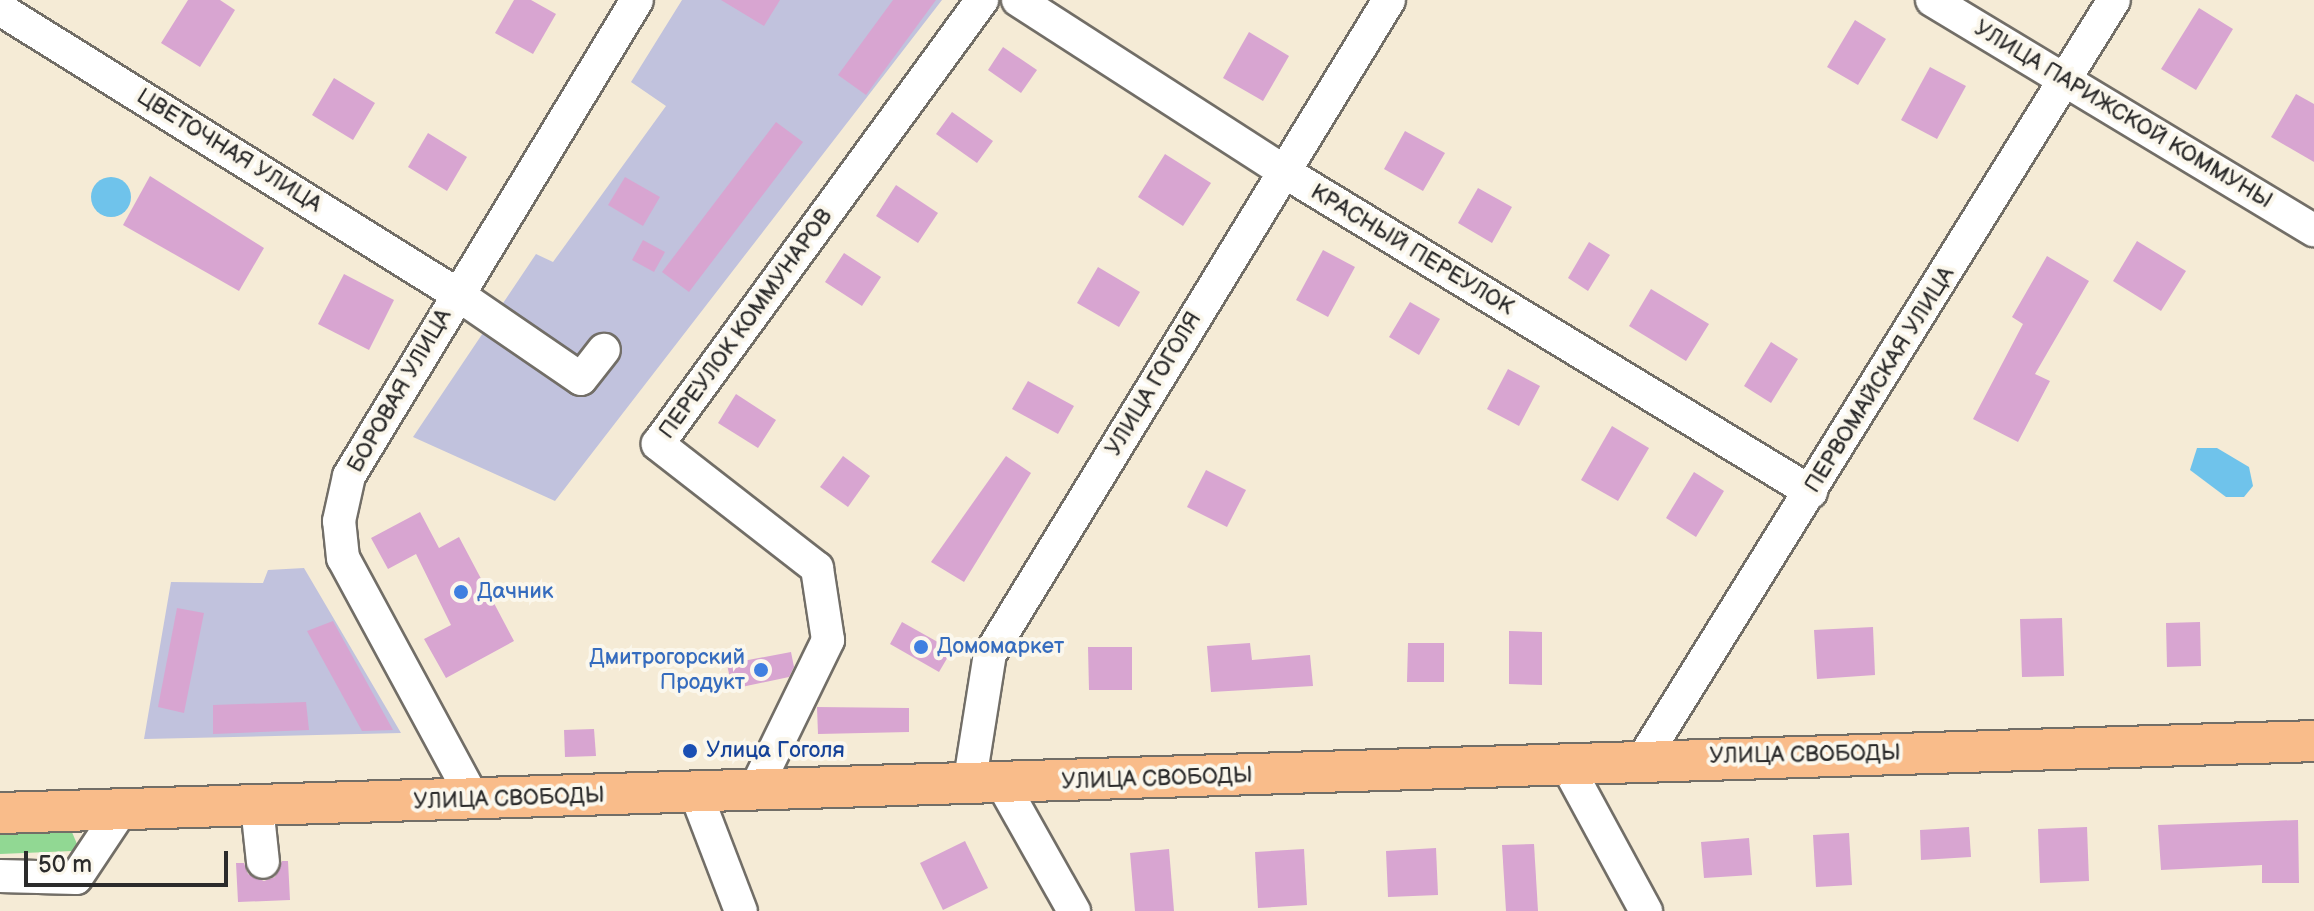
<!DOCTYPE html>
<meta charset="utf-8">
<style>
body{margin:0}
#map{position:relative;width:2314px;height:911px;overflow:hidden;background:#f5ebd6;font-family:"Balsamiq Sans",sans-serif}
div>[style]{position:absolute}
.industrial>*{inset:0;background:#c1c2dd}
.green>*{inset:0;background:#91d893}
.water>*{inset:0;background:#6fc3eb}
.round{border-radius:50%}
.building>*{inset:0;background:#d8a5d1}
.roads{filter:drop-shadow(2px 0 #726e67) drop-shadow(-2px 0 #726e67) drop-shadow(0 2px #726e67) drop-shadow(0 -2px #726e67)}
.minor>*{height:32px;margin:-16px;padding:0 16px;transform-origin:16px;border-radius:16px;background:#fff}
.major>*{height:40px;margin:-20px;padding:0 20px;transform-origin:20px;border-radius:20px;background:#f9bc8a}
.dots>*{width:22px;height:22px;translate:-50% -50%;box-sizing:border-box;border:4px solid #fbf7ec;border-radius:50%}
span{translate:-50% -50%;white-space:nowrap;text-align:center;line-height:1.15;-webkit-text-stroke:8px #fbf7ec;paint-order:stroke}
.street-label{font-size:22px;color:#2b2b2b}
.shop-label{font-size:22px;color:#366cbe}
.left{translate:0 -50%;text-align:left}
.right{translate:-100% -50%;text-align:right}
.transit-label{font-size:22px;color:#164399}
.scale{position:absolute;left:24px;top:851px;width:204px;height:36px;box-sizing:border-box;border:4px solid #2b2b2b;border-top:0;padding-left:10px;font-size:24px;line-height:28px;white-space:nowrap;color:#2b2b2b;-webkit-text-stroke:6px #fbf7ec;paint-order:stroke}
</style>
<div id="map">
<div class="industrial">
<div style="clip-path:polygon(682px 0,942px 0,555px 501px,413px 437px,536px 254px,553px 262px,666px 106px,631px 82px)"></div>
<div style="clip-path:polygon(304px 568px,401px 733px,144px 739px,171px 582px,263px 583px,268px 570px)"></div>
</div>
<div class="green">
<div style="clip-path:polygon(66px 818px,77px 844px,72px 851px,0 854px,0 821px)"></div>
</div>
<div class="water">
<div class="round" style="left:91px;top:177px;width:40px;height:40px"></div>
<div style="clip-path:polygon(2197px 448px,2217px 448px,2249px 467px,2253px 486px,2244px 497px,2226px 497px,2190px 470px)"></div>
</div>
<div class="building">
<div style="clip-path:polygon(188px 0,220px 0,235px 10px,200px 67px,161px 43px)"></div>
<div style="clip-path:polygon(514px 0,531px 0,556px 14px,533px 54px,495px 33px)"></div>
<div style="clip-path:polygon(721px 0,780px 0,764px 26px)"></div>
<div style="clip-path:polygon(893px 0,936px 0,866px 95px,838px 75px)"></div>
<div style="clip-path:polygon(2199px 8px,2233px 29px,2196px 90px,2161px 69px)"></div>
<div style="clip-path:polygon(1855px 20px,1886px 39px,1858px 85px,1827px 67px)"></div>
<div style="clip-path:polygon(1249px 32px,1289px 56px,1263px 101px,1223px 78px)"></div>
<div style="clip-path:polygon(1003px 47px,1037px 70px,1021px 93px,988px 70px)"></div>
<div style="clip-path:polygon(1930px 67px,1966px 86px,1937px 139px,1901px 120px)"></div>
<div style="clip-path:polygon(334px 78px,375px 103px,353px 140px,312px 115px)"></div>
<div style="clip-path:polygon(2296px 94px,2314px 104px,2314px 162px,2271px 137px)"></div>
<div style="clip-path:polygon(952px 112px,993px 141px,977px 163px,936px 134px)"></div>
<div style="clip-path:polygon(776px 122px,803px 142px,689px 292px,662px 272px)"></div>
<div style="clip-path:polygon(1405px 131px,1445px 153px,1423px 191px,1384px 169px)"></div>
<div style="clip-path:polygon(428px 133px,467px 157px,447px 191px,408px 167px)"></div>
<div style="clip-path:polygon(1165px 154px,1211px 183px,1183px 226px,1138px 197px)"></div>
<div style="clip-path:polygon(150px 176px,264px 248px,239px 291px,123px 225px)"></div>
<div style="clip-path:polygon(625px 177px,660px 197px,643px 226px,608px 205px)"></div>
<div style="clip-path:polygon(896px 185px,938px 213px,918px 243px,876px 216px)"></div>
<div style="clip-path:polygon(1478px 188px,1512px 207px,1492px 243px,1458px 223px)"></div>
<div style="clip-path:polygon(643px 240px,665px 252px,654px 272px,632px 260px)"></div>
<div style="clip-path:polygon(2137px 241px,2186px 271px,2161px 311px,2113px 281px)"></div>
<div style="clip-path:polygon(1589px 242px,1610px 255px,1588px 291px,1568px 278px)"></div>
<div style="clip-path:polygon(1323px 250px,1355px 267px,1328px 317px,1296px 300px)"></div>
<div style="clip-path:polygon(844px 253px,881px 277px,862px 306px,825px 282px)"></div>
<div style="clip-path:polygon(2047px 256px,2089px 281px,2035px 374px,2050px 381px,2018px 442px,1973px 419px,2023px 324px,2012px 317px)"></div>
<div style="clip-path:polygon(1098px 267px,1140px 292px,1119px 327px,1077px 303px)"></div>
<div style="clip-path:polygon(344px 274px,394px 300px,369px 350px,318px 324px)"></div>
<div style="clip-path:polygon(1651px 289px,1709px 324px,1686px 361px,1629px 326px)"></div>
<div style="clip-path:polygon(1410px 302px,1440px 319px,1419px 355px,1389px 337px)"></div>
<div style="clip-path:polygon(1771px 342px,1798px 359px,1771px 403px,1744px 386px)"></div>
<div style="clip-path:polygon(1508px 369px,1540px 386px,1519px 426px,1487px 409px)"></div>
<div style="clip-path:polygon(1028px 381px,1074px 406px,1058px 434px,1012px 409px)"></div>
<div style="clip-path:polygon(736px 394px,776px 420px,758px 448px,718px 423px)"></div>
<div style="clip-path:polygon(1612px 426px,1649px 448px,1618px 501px,1581px 480px)"></div>
<div style="clip-path:polygon(843px 456px,870px 476px,848px 507px,820px 487px)"></div>
<div style="clip-path:polygon(1006px 456px,1031px 473px,964px 582px,931px 562px)"></div>
<div style="clip-path:polygon(1206px 470px,1246px 490px,1227px 527px,1187px 507px)"></div>
<div style="clip-path:polygon(1694px 472px,1724px 491px,1696px 537px,1666px 518px)"></div>
<div style="clip-path:polygon(420px 512px,439px 548px,459px 537px,514px 641px,446px 678px,424px 639px,451px 625px,416px 554px,388px 569px,371px 538px)"></div>
<div style="clip-path:polygon(177px 608px,204px 613px,184px 713px,158px 707px)"></div>
<div style="clip-path:polygon(2062px 618px,2064px 676px,2022px 677px,2020px 619px)"></div>
<div style="clip-path:polygon(333px 621px,393px 730px,362px 731px,307px 631px)"></div>
<div style="clip-path:polygon(902px 622px,952px 650px,939px 672px,890px 644px)"></div>
<div style="clip-path:polygon(2200px 622px,2201px 666px,2167px 667px,2166px 623px)"></div>
<div style="clip-path:polygon(1873px 627px,1875px 675px,1817px 679px,1814px 630px)"></div>
<div style="clip-path:polygon(1509px 631px,1542px 632px,1542px 685px,1509px 684px)"></div>
<div style="clip-path:polygon(1250px 643px,1252px 660px,1310px 655px,1313px 686px,1211px 692px,1207px 646px)"></div>
<div style="clip-path:polygon(1408px 643px,1444px 643px,1444px 682px,1407px 682px)"></div>
<div style="clip-path:polygon(1088px 647px,1132px 647px,1132px 690px,1089px 690px)"></div>
<div style="clip-path:polygon(791px 652px,794px 667px,789px 677px,732px 689px,727px 664px)"></div>
<div style="clip-path:polygon(306px 702px,309px 730px,213px 734px,213px 705px)"></div>
<div style="clip-path:polygon(817px 707px,909px 708px,909px 732px,818px 734px)"></div>
<div style="clip-path:polygon(594px 729px,596px 756px,565px 757px,564px 730px)"></div>
<div style="clip-path:polygon(2298px 820px,2299px 883px,2262px 883px,2262px 865px,2161px 870px,2158px 825px)"></div>
<div style="clip-path:polygon(1969px 827px,1971px 857px,1921px 860px,1920px 830px)"></div>
<div style="clip-path:polygon(2087px 827px,2089px 881px,2040px 883px,2038px 829px)"></div>
<div style="clip-path:polygon(1849px 833px,1852px 885px,1816px 887px,1813px 835px)"></div>
<div style="clip-path:polygon(1749px 838px,1752px 875px,1704px 878px,1701px 842px)"></div>
<div style="clip-path:polygon(965px 841px,988px 888px,943px 910px,920px 863px)"></div>
<div style="clip-path:polygon(1534px 844px,1538px 911px,1506px 911px,1502px 845px)"></div>
<div style="clip-path:polygon(1436px 848px,1438px 895px,1388px 897px,1386px 851px)"></div>
<div style="clip-path:polygon(1169px 849px,1174px 911px,1135px 911px,1130px 853px)"></div>
<div style="clip-path:polygon(1304px 849px,1307px 905px,1258px 908px,1255px 852px)"></div>
<div style="clip-path:polygon(282px 861px,288px 861px,290px 900px,238px 902px,236px 863px,244px 863px,248px 874px,264px 881px,275px 877px)"></div>
</div>
<div class="roads">
<div class="minor">
<div style="left:1018px;top:0;width:315px;rotate:32.8deg"></div>
<div style="left:1283px;top:171px;width:618px;rotate:31.3deg"></div>
<div style="left:1932px;top:0;width:446px;rotate:31.1deg"></div>
<div style="left:0;top:9px;width:539px;rotate:31.95deg"></div>
<div style="left:457px;top:294px;width:150px;rotate:34.4deg"></div>
<div style="left:581px;top:379px;width:37px;rotate:-52deg"></div>
<div style="left:1643px;top:759px;width:893px;rotate:-58.18deg"></div>
<div style="left:1565px;top:762px;width:170px;rotate:61.5deg"></div>
<div style="left:1003px;top:785px;width:145px;rotate:60.6deg"></div>
<div style="left:969px;top:786px;width:134px;rotate:-81deg"></div>
<div style="left:990px;top:654px;width:766px;rotate:-58.61deg"></div>
<div style="left:754px;top:792px;width:169px;rotate:-64deg"></div>
<div style="left:828px;top:640px;width:73px;rotate:-98.7deg"></div>
<div style="left:817px;top:568px;width:202px;rotate:-142.1deg"></div>
<div style="left:658px;top:444px;width:550px;rotate:-53.88deg"></div>
<div style="left:696px;top:794px;width:125px;rotate:69deg"></div>
<div style="left:474px;top:800px;width:275px;rotate:-118.4deg"></div>
<div style="left:343px;top:558px;width:37px;rotate:-96deg"></div>
<div style="left:339px;top:521px;width:46px;rotate:-77.5deg"></div>
<div style="left:349px;top:476px;width:556px;rotate:-58.82deg"></div>
<div style="left:257px;top:806px;width:56px;rotate:83.9deg"></div>
<div style="left:0;top:876px;width:76px;rotate:1.5deg"></div>
<div style="left:76px;top:878px;width:83px;rotate:-56.3deg"></div>
</div>
<div class="major">
<div style="left:0;top:813px;width:2315px;rotate:-1.78deg"></div>
</div>
</div>
<div class="dots">
<div style="left:461px;top:592px;background:#3f7fe0"></div>
<div style="left:921px;top:647px;background:#3f7fe0"></div>
<div style="left:761px;top:670px;background:#3f7fe0"></div>
<div style="left:690px;top:751px;background:#1a4fb4"></div>
</div>
<div class="street-label">
<span style="left:2123px;top:115px;rotate:31deg">УЛИЦА ПАРИЖСКОЙ КОММУНЫ</span>
<span style="left:229px;top:151px;rotate:32deg">ЦВЕТОЧНАЯ УЛИЦА</span>
<span style="left:1412px;top:250px;rotate:31deg">КРАСНЫЙ ПЕРЕУЛОК</span>
<span style="left:746px;top:324px;rotate:-54deg">ПЕРЕУЛОК КОММУНАРОВ</span>
<span style="left:1880px;top:380px;rotate:-58deg">ПЕРВОМАЙСКАЯ УЛИЦА</span>
<span style="left:1154px;top:384px;rotate:-59deg">УЛИЦА ГОГОЛЯ</span>
<span style="left:400px;top:391px;rotate:-60deg">БОРОВАЯ УЛИЦА</span>
<span style="left:1805px;top:755px;rotate:-1deg">УЛИЦА СВОБОДЫ</span>
<span style="left:1157px;top:779px;rotate:-2deg">УЛИЦА СВОБОДЫ</span>
<span style="left:509px;top:799px;rotate:-2deg">УЛИЦА СВОБОДЫ</span>
</div>
<div class="shop-label">
<span class="left" style="left:477px;top:592px">Дачник</span>
<span class="left" style="left:937px;top:647px">Домомаркет</span>
<span class="right" style="left:745px;top:670px">Дмитрогорский<br>Продукт</span>
</div>
<div class="transit-label">
<span class="left" style="left:706px;top:751px">Улица Гоголя</span>
</div>
<div class="scale">50 m</div>
</div>
